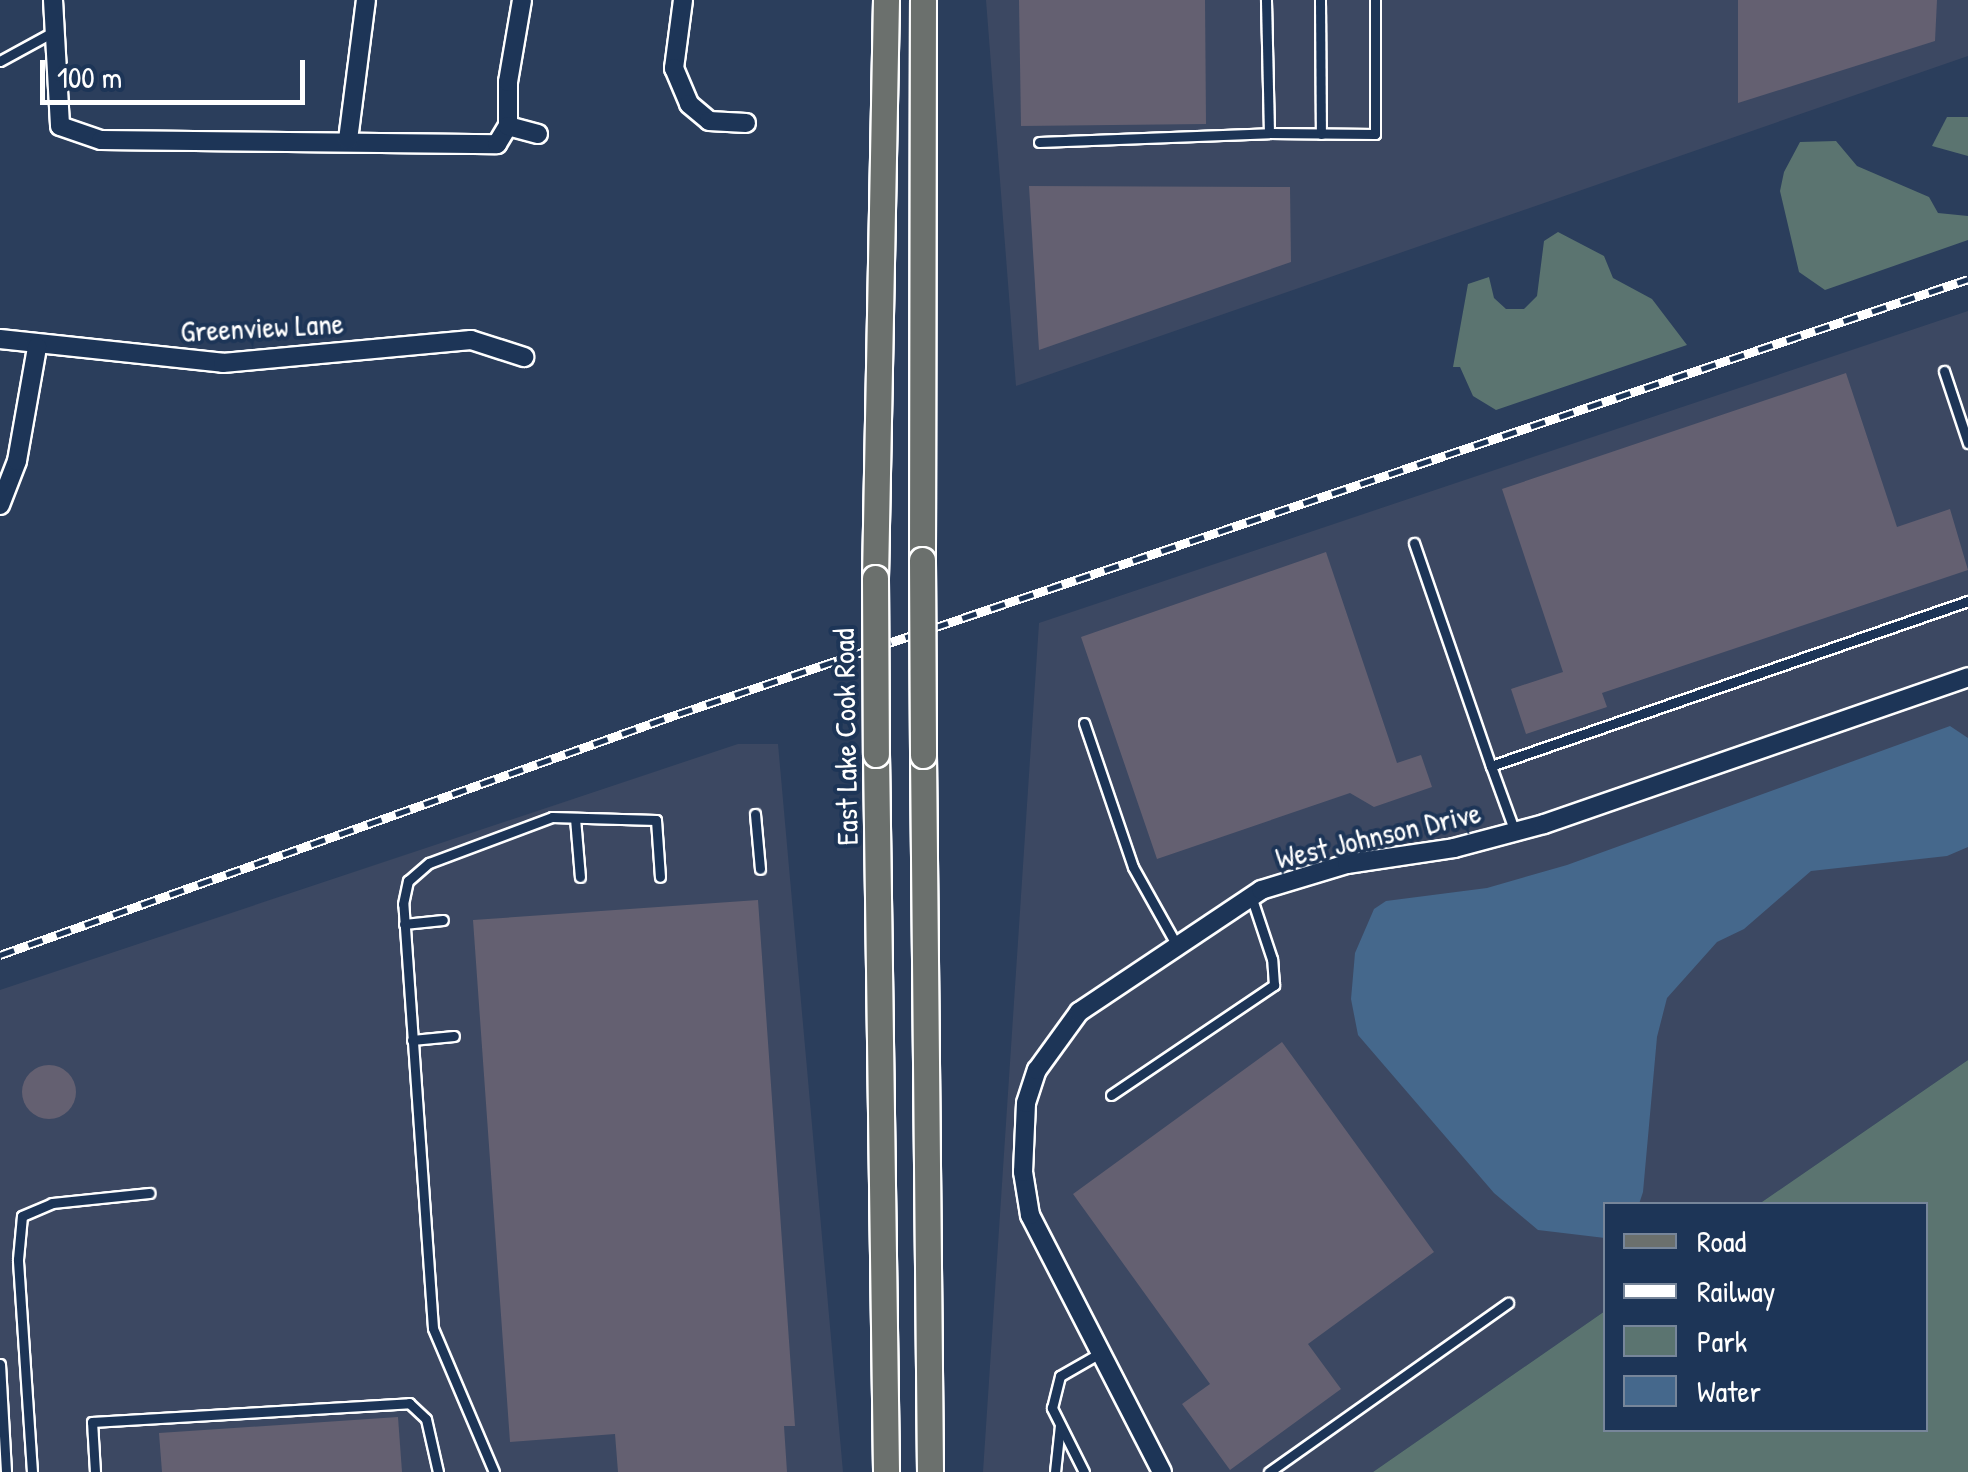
<!DOCTYPE html>
<style>
body{margin:0}
#map{position:relative;width:1968px;height:1472px;overflow:hidden;background:#2b3e5c;font-family:"Patrick Hand",sans-serif}
div>[style]{position:absolute}
.built>*{inset:0;background:#3c4862}
.green>*{inset:0;background:#5b7470}
.water>*{inset:0;background:#45688c}
.building>*{inset:0;background:#646071}
.round{border-radius:50%}
.roads{filter:drop-shadow(2px 0 #fff) drop-shadow(-2px 0 #fff) drop-shadow(0 2px #fff) drop-shadow(0 -2px #fff)}
.service>*{height:9px;margin:-4.5px;padding:0 4.5px;transform-origin:4.5px;border-radius:4.5px;background:#1d3557}
.minor>*{height:18px;margin:-9px;padding:0 9px;transform-origin:9px;border-radius:9px;background:#1d3557}
.primary>*{height:25px;margin:-12.5px;padding:0 12.5px;transform-origin:12.5px;border-radius:12.5px;background:#6b706d}
.rail>*{height:9px;margin-top:-4.5px;transform-origin:0;background:repeating-linear-gradient(90deg,#1d3557 0 15px,#fff 0 30px);box-sizing:border-box;border-block:2px solid #fff}
.bridges{filter:drop-shadow(2px 0 #fff) drop-shadow(-2px 0 #fff) drop-shadow(0 2px #fff) drop-shadow(0 -2px #fff)}
.primary-bridge>*{height:25px;margin:-12.5px;padding:0 12.5px;transform-origin:12.5px;border-radius:12.5px;background:#6b706d}
span{translate:-50% -50%;white-space:nowrap;text-align:center;line-height:1.15;-webkit-text-stroke:8px #1d3557;paint-order:stroke}
.street-label{font-size:30px;color:#fff}
.legend{position:absolute;left:1603px;top:1202px;width:325px;height:230px;box-sizing:border-box;background:#1d3557;border:2px solid #77869a;margin:0;padding:12px 18px;list-style:none;font-size:30px;color:#fff}
.legend li{display:flex;align-items:center;gap:20px;height:50px}
.legend b{width:50px;border:2px solid #77869a}
.scale{position:absolute;left:40px;top:60px;width:265px;height:45px;box-sizing:border-box;border:5px solid #fff;border-top:0;padding-left:12px;font-size:30px;line-height:35px;white-space:nowrap;color:#fff;-webkit-text-stroke:8px #1d3557;paint-order:stroke}
</style>
<div id="map">
<div class="built">
<div style="clip-path:polygon(986px 0,1968px 0,1968px 56px,1016px 386px)"></div>
<div style="clip-path:polygon(1968px 311px,1968px 1060px,1759px 1204px,1606px 1204px,1605px 1311px,1373px 1472px,983px 1472px,1039px 623px)"></div>
<div style="clip-path:polygon(738px 744px,778px 744px,843px 1472px,0 1472px,0 990px)"></div>
</div>
<div class="green">
<div style="clip-path:polygon(1947px 117px,1968px 117px,1968px 156px,1932px 146px)"></div>
<div style="clip-path:polygon(1836px 141px,1857px 166px,1929px 197px,1938px 213px,1968px 216px,1968px 240px,1825px 290px,1799px 272px,1780px 191px,1784px 172px,1800px 142px)"></div>
<div style="clip-path:polygon(1558px 232px,1604px 256px,1613px 278px,1652px 299px,1687px 345px,1496px 410px,1473px 396px,1460px 367px,1453px 367px,1468px 284px,1489px 277px,1494px 298px,1506px 309px,1524px 309px,1537px 296px,1544px 241px)"></div>
<div style="clip-path:polygon(1968px 1060px,1968px 1472px,1373px 1472px,1605px 1311px,1606px 1430px,1926px 1430px,1926px 1204px,1759px 1204px)"></div>
</div>
<div class="water">
<div style="clip-path:polygon(1950px 726px,1968px 738px,1968px 847px,1947px 856px,1811px 871px,1744px 929px,1717px 942px,1667px 998px,1657px 1037px,1643px 1192px,1639px 1204px,1606px 1204px,1605px 1238px,1538px 1230px,1494px 1193px,1358px 1035px,1351px 999px,1355px 953px,1374px 909px,1386px 901px,1487px 888px,1567px 865px)"></div>
</div>
<div class="building">
<div style="clip-path:polygon(1019px 0,1205px 0,1206px 124px,1021px 126px)"></div>
<div style="clip-path:polygon(1738px 0,1937px 0,1935px 41px,1738px 103px)"></div>
<div style="clip-path:polygon(1029px 186px,1290px 187px,1291px 262px,1039px 350px)"></div>
<div style="clip-path:polygon(1846px 373px,1897px 527px,1950px 509px,1968px 570px,1602px 693px,1607px 707px,1526px 734px,1511px 689px,1563px 672px,1502px 489px)"></div>
<div style="clip-path:polygon(1326px 552px,1397px 763px,1421px 755px,1432px 787px,1374px 807px,1350px 793px,1157px 859px,1081px 637px)"></div>
<div style="clip-path:polygon(758px 900px,795px 1426px,784px 1426px,787px 1472px,618px 1472px,615px 1434px,510px 1442px,473px 920px)"></div>
<div style="clip-path:polygon(1282px 1042px,1434px 1252px,1308px 1344px,1341px 1389px,1230px 1470px,1182px 1404px,1210px 1384px,1073px 1194px)"></div>
<div class="round" style="left:22px;top:1065px;width:54px;height:54px"></div>
<div style="clip-path:polygon(398px 1417px,402px 1472px,162px 1472px,159px 1433px)"></div>
</div>
<div class="roads">
<div class="service">
<div style="left:1320px;top:0;width:134px;rotate:89.6deg"></div>
<div style="left:0;top:61px;width:60px;rotate:-28.7deg"></div>
<div style="left:1269px;top:133px;width:106px;rotate:0.5deg"></div>
<div style="left:1375px;top:134px;width:134px;rotate:-90deg"></div>
<div style="left:1039px;top:142px;width:230px;rotate:-2.2deg"></div>
<div style="left:1269px;top:133px;width:133px;rotate:-91.3deg"></div>
<div style="left:1944px;top:371px;width:76px;rotate:71.6deg"></div>
<div style="left:1414px;top:543px;width:236px;rotate:71deg"></div>
<div style="left:1084px;top:723px;width:152px;rotate:71.2deg"></div>
<div style="left:1133px;top:867px;width:88px;rotate:60.8deg"></div>
<div style="left:755px;top:814px;width:55px;rotate:84.8deg"></div>
<div style="left:575px;top:818px;width:59px;rotate:85.2deg"></div>
<div style="left:1515px;top:832px;width:70px;rotate:-110deg"></div>
<div style="left:1491px;top:766px;width:505px;rotate:-19.08deg"></div>
<div style="left:404px;top:924px;width:39px;rotate:-6deg"></div>
<div style="left:412px;top:1040px;width:42px;rotate:-5.4deg"></div>
<div style="left:1111px;top:1095px;width:197px;rotate:-34deg"></div>
<div style="left:1274px;top:985px;width:26px;rotate:-94deg"></div>
<div style="left:1272px;top:959px;width:66px;rotate:-108.4deg"></div>
<div style="left:0;top:1364px;width:108px;rotate:86.8deg"></div>
<div style="left:32px;top:1472px;width:213px;rotate:-93.8deg"></div>
<div style="left:18px;top:1259px;width:43px;rotate:-84.7deg"></div>
<div style="left:22px;top:1216px;width:33px;rotate:-23deg"></div>
<div style="left:52px;top:1203px;width:98px;rotate:-5.9deg"></div>
<div style="left:95px;top:1472px;width:50px;rotate:-93.4deg"></div>
<div style="left:92px;top:1422px;width:318px;rotate:-3.4deg"></div>
<div style="left:409px;top:1403px;width:23px;rotate:43deg"></div>
<div style="left:426px;top:1419px;width:54px;rotate:77.2deg"></div>
<div style="left:494px;top:1472px;width:156px;rotate:-113deg"></div>
<div style="left:433px;top:1328px;width:425px;rotate:-94deg"></div>
<div style="left:403px;top:904px;width:24px;rotate:-78deg"></div>
<div style="left:408px;top:881px;width:28px;rotate:-41deg"></div>
<div style="left:429px;top:863px;width:131px;rotate:-20.5deg"></div>
<div style="left:552px;top:817px;width:104px;rotate:1.7deg"></div>
<div style="left:656px;top:820px;width:57px;rotate:86deg"></div>
<div style="left:1055px;top:1472px;width:47px;rotate:-83.9deg"></div>
<div style="left:1084px;top:1472px;width:72px;rotate:-116.6deg"></div>
<div style="left:1052px;top:1408px;width:33px;rotate:-76deg"></div>
<div style="left:1060px;top:1376px;width:46px;rotate:-29.9deg"></div>
<div style="left:1269px;top:1472px;width:293px;rotate:-35.3deg"></div>
</div>
<div class="minor">
<div style="left:53px;top:0;width:126px;rotate:86.8deg"></div>
<div style="left:60px;top:126px;width:43px;rotate:18.9deg"></div>
<div style="left:101px;top:140px;width:396px;rotate:0.6deg"></div>
<div style="left:497px;top:144px;width:21px;rotate:-59deg"></div>
<div style="left:508px;top:126px;width:44px;rotate:-90deg"></div>
<div style="left:508px;top:82px;width:83px;rotate:-80.3deg"></div>
<div style="left:683px;top:0;width:69px;rotate:97.5deg"></div>
<div style="left:674px;top:68px;width:39px;rotate:67deg"></div>
<div style="left:689px;top:104px;width:26px;rotate:40deg"></div>
<div style="left:709px;top:121px;width:37px;rotate:3deg"></div>
<div style="left:508px;top:126px;width:31px;rotate:15deg"></div>
<div style="left:348px;top:140px;width:141px;rotate:-82.7deg"></div>
<div style="left:0;top:339px;width:224px;rotate:6.1deg"></div>
<div style="left:223px;top:363px;width:249px;rotate:-5.3deg"></div>
<div style="left:471px;top:340px;width:56px;rotate:17.8deg"></div>
<div style="left:0;top:505px;width:47px;rotate:-68.9deg"></div>
<div style="left:17px;top:461px;width:116px;rotate:-80deg"></div>
<div style="left:1162px;top:1472px;width:289px;rotate:-117.2deg"></div>
<div style="left:1030px;top:1215px;width:44px;rotate:-99.2deg"></div>
<div style="left:1023px;top:1172px;width:69px;rotate:-87.5deg"></div>
<div style="left:1026px;top:1103px;width:35px;rotate:-72deg"></div>
<div style="left:1037px;top:1070px;width:72px;rotate:-54.1deg"></div>
<div style="left:1079px;top:1012px;width:219px;rotate:-33.8deg"></div>
<div style="left:1261px;top:890px;width:90px;rotate:-16.8deg"></div>
<div style="left:1347px;top:864px;width:108px;rotate:-8.5deg"></div>
<div style="left:1454px;top:848px;width:93px;rotate:-14.9deg"></div>
<div style="left:1544px;top:824px;width:449px;rotate:-19.1deg"></div>
</div>
<div class="primary">
<div style="left:922px;top:560px;width:560px;rotate:-89.9deg"></div>
<div style="left:875px;top:578px;width:578px;rotate:-88.91deg"></div>
<div style="left:876px;top:754px;width:718px;rotate:89.2deg"></div>
<div style="left:923px;top:755px;width:717px;rotate:89.44deg"></div>
</div>
</div>
<div class="rail">
<div style="left:0;top:955px;width:720px;rotate:-19.57deg"></div>
<div style="left:678px;top:714px;width:1361px;rotate:-18.63deg"></div>
</div>
<div class="bridges">
<div class="primary-bridge">
<div style="left:922px;top:560px;width:195px;rotate:89.7deg"></div>
<div style="left:875px;top:578px;width:176px;rotate:89.7deg"></div>
</div>
</div>
<div class="street-label">
<span style="left:262px;top:327px;rotate:-3deg">Greenview Lane</span>
<span style="left:845px;top:737px;rotate:-91deg">East Lake Cook Road</span>
<span style="left:1378px;top:835px;rotate:-13deg">West Johnson Drive</span>
</div>
<ul class="legend">
<li><b style="height:12px;background:#6b706d"></b>Road</li>
<li><b style="height:12px;background:#fff"></b>Railway</li>
<li><b style="height:28px;background:#5b7470"></b>Park</li>
<li><b style="height:28px;background:#45688c"></b>Water</li>
</ul>
<div class="scale">100 m</div>
</div>
